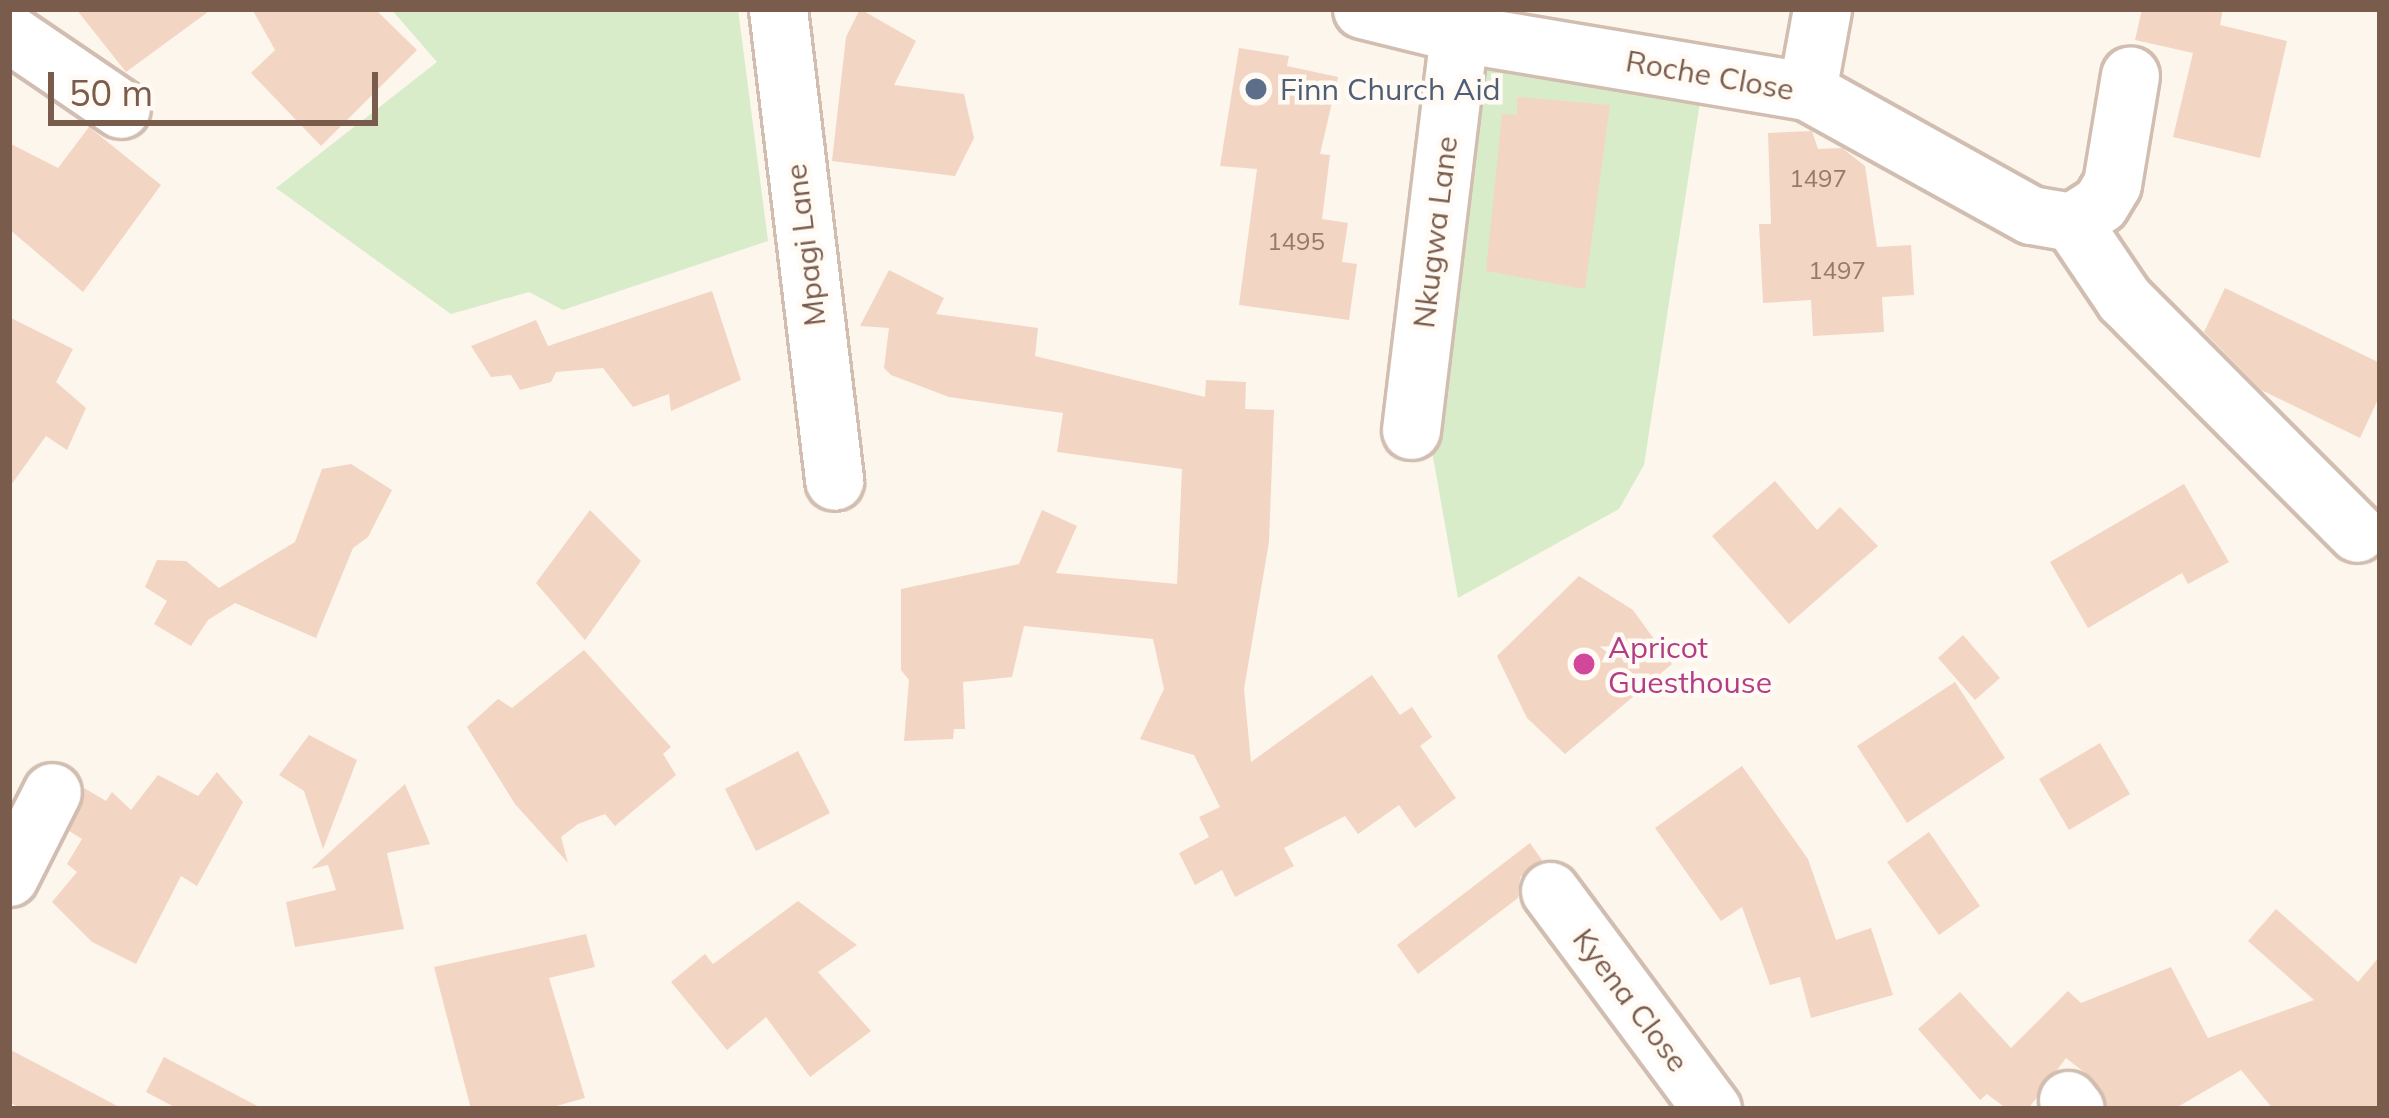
<!DOCTYPE html>
<style>
body{margin:0}
#map{position:relative;width:2389px;height:1118px;overflow:hidden;background:#fdf6ec;font-family:Mulish,sans-serif}
div>[style]{position:absolute}
.green>*{inset:0;background:#d8ecc9}
.building>*{inset:0;background:#f3d5c3}
.roads{filter:drop-shadow(3px 0 #d1beb0) drop-shadow(-3px 0 #d1beb0) drop-shadow(0 3px #d1beb0) drop-shadow(0 -3px #d1beb0)}
.minor>*{height:57px;margin:-28.5px;padding:0 28.5px;transform-origin:28.5px;border-radius:28.5px;background:#fff}
.dots>*{width:33px;height:33px;translate:-50% -50%;box-sizing:border-box;border:6px solid #fffaf3;border-radius:50%}
span{translate:-50% -50%;white-space:nowrap;text-align:center;line-height:1.15;-webkit-text-stroke:9px #fffaf3;paint-order:stroke}
.number-label{font-size:24px;color:#987a6a}
.number-label span{-webkit-text-stroke-width:0}
.street-label{font-size:30px;color:#7a5c4d}
.service-label{font-size:30px;color:#4e5e75}
.left{translate:0 -50%;text-align:left}
.hotel-label{font-size:30px;color:#b23c85}
.frame{position:absolute;inset:0;border:12px solid #7a5c4d;pointer-events:none}
.scale{position:absolute;left:48px;top:72px;width:330px;height:54px;box-sizing:border-box;border:6px solid #7a5c4d;border-top:0;padding-left:15px;font-size:36px;line-height:42px;white-space:nowrap;color:#7a5c4d;-webkit-text-stroke:9px #fffaf3;paint-order:stroke}
</style>
<div id="map">
<div class="green">
<div style="clip-path:polygon(391px 9px,738px 9px,768px 241px,563px 310px,529px 292px,451px 314px,276px 188px,437px 62px)"></div>
<div style="clip-path:polygon(1473px 51px,1702px 89px,1644px 465px,1619px 509px,1458px 598px,1430px 440px)"></div>
</div>
<div class="building">
<div style="clip-path:polygon(76px 9px,212px 9px,126px 72px)"></div>
<div style="clip-path:polygon(252px 9px,375px 9px,417px 50px,321px 146px,251px 73px,275px 50px)"></div>
<div style="clip-path:polygon(860px 9px,916px 41px,894px 85px,964px 94px,974px 138px,955px 176px,832px 161px,846px 37px)"></div>
<div style="clip-path:polygon(2142px 9px,2223px 9px,2220px 25px,2287px 41px,2260px 158px,2173px 137px,2193px 53px,2135px 40px)"></div>
<div style="clip-path:polygon(1239px 48px,1289px 56px,1287px 66px,1338px 77px,1320px 154px,1330px 155px,1322px 219px,1348px 223px,1342px 262px,1357px 264px,1349px 320px,1239px 305px,1257px 169px,1220px 166px)"></div>
<div style="clip-path:polygon(1517px 97px,1610px 105px,1585px 289px,1486px 271px,1502px 114px,1517px 115px)"></div>
<div style="clip-path:polygon(89px 127px,161px 185px,83px 292px,9px 229px,9px 143px,58px 168px)"></div>
<div style="clip-path:polygon(1812px 131px,1818px 149px,1842px 148px,1865px 166px,1877px 247px,1911px 245px,1914px 295px,1882px 297px,1884px 332px,1813px 336px,1811px 300px,1763px 303px,1759px 224px,1771px 224px,1768px 133px)"></div>
<div style="clip-path:polygon(889px 270px,944px 298px,936px 314px,1038px 328px,1035px 356px,1205px 397px,1206px 380px,1246px 382px,1245px 409px,1274px 410px,1269px 542px,1244px 689px,1251px 762px,1372px 675px,1400px 715px,1412px 707px,1432px 737px,1420px 746px,1456px 798px,1415px 828px,1399px 805px,1358px 834px,1345px 816px,1284px 848px,1294px 866px,1235px 897px,1222px 870px,1195px 885px,1179px 853px,1209px 837px,1199px 817px,1220px 807px,1194px 755px,1140px 739px,1164px 689px,1153px 639px,1024px 626px,1012px 677px,963px 682px,965px 729px,954px 729px,953px 739px,904px 741px,909px 680px,901px 670px,901px 589px,1019px 564px,1042px 510px,1077px 526px,1056px 573px,1177px 584px,1182px 469px,1057px 452px,1063px 413px,949px 397px,891px 375px,884px 368px,889px 328px,860px 326px)"></div>
<div style="clip-path:polygon(2225px 288px,2380px 363px,2380px 395px,2360px 438px,2261px 390px,2204px 332px)"></div>
<div style="clip-path:polygon(712px 291px,741px 380px,671px 411px,669px 394px,633px 407px,603px 368px,556px 372px,551px 382px,520px 390px,511px 375px,491px 377px,471px 346px,536px 320px,548px 346px)"></div>
<div style="clip-path:polygon(9px 317px,73px 349px,56px 382px,86px 408px,67px 450px,46px 436px,9px 488px)"></div>
<div style="clip-path:polygon(351px 464px,392px 490px,368px 537px,353px 548px,316px 638px,235px 603px,208px 620px,191px 646px,154px 624px,167px 601px,145px 587px,157px 560px,186px 561px,219px 588px,295px 542px,322px 469px)"></div>
<div style="clip-path:polygon(1775px 481px,1817px 530px,1840px 507px,1878px 546px,1789px 624px,1712px 536px)"></div>
<div style="clip-path:polygon(2184px 484px,2229px 562px,2188px 584px,2182px 573px,2088px 628px,2050px 562px)"></div>
<div style="clip-path:polygon(590px 510px,641px 561px,585px 640px,536px 583px)"></div>
<div style="clip-path:polygon(1579px 576px,1633px 610px,1672px 664px,1565px 754px,1527px 718px,1497px 656px)"></div>
<div style="clip-path:polygon(1963px 635px,2000px 678px,1975px 700px,1938px 658px)"></div>
<div style="clip-path:polygon(584px 650px,671px 747px,663px 754px,676px 775px,615px 826px,605px 814px,578px 824px,561px 837px,568px 863px,515px 804px,467px 727px,498px 699px,512px 708px)"></div>
<div style="clip-path:polygon(1955px 682px,2005px 758px,1907px 823px,1857px 746px)"></div>
<div style="clip-path:polygon(309px 735px,357px 760px,323px 849px,304px 791px,279px 775px)"></div>
<div style="clip-path:polygon(2100px 743px,2130px 794px,2069px 830px,2039px 779px)"></div>
<div style="clip-path:polygon(798px 751px,830px 813px,756px 851px,725px 789px)"></div>
<div style="clip-path:polygon(1742px 766px,1808px 859px,1836px 940px,1871px 928px,1893px 995px,1811px 1018px,1800px 977px,1770px 985px,1742px 907px,1721px 921px,1655px 828px)"></div>
<div style="clip-path:polygon(217px 772px,243px 802px,197px 886px,181px 876px,136px 964px,92px 942px,52px 902px,77px 872px,67px 864px,82px 839px,69px 831px,84px 788px,106px 801px,112px 792px,131px 810px,158px 775px,198px 796px)"></div>
<div style="clip-path:polygon(405px 784px,430px 844px,387px 853px,404px 929px,295px 947px,286px 902px,336px 890px,328px 865px,311px 869px)"></div>
<div style="clip-path:polygon(1929px 832px,1980px 906px,1939px 935px,1887px 862px)"></div>
<div style="clip-path:polygon(1530px 843px,1542px 860px,1520px 877px,1518px 898px,1418px 974px,1397px 945px)"></div>
<div style="clip-path:polygon(798px 901px,857px 945px,818px 972px,871px 1031px,810px 1077px,766px 1017px,727px 1050px,671px 982px,705px 954px,713px 964px)"></div>
<div style="clip-path:polygon(2276px 909px,2358px 982px,2380px 956px,2380px 1109px,2273px 1109px,2241px 1070px,2174px 1109px,2107px 1109px,2094px 1080px,2066px 1058px,2028px 1109px,2007px 1109px,1987px 1094px,1980px 1100px,1918px 1029px,1960px 992px,2011px 1048px,2068px 991px,2081px 1003px,2171px 967px,2208px 1038px,2314px 1000px,2248px 941px)"></div>
<div style="clip-path:polygon(586px 934px,595px 967px,549px 978px,585px 1098px,546px 1109px,471px 1109px,434px 967px)"></div>
<div style="clip-path:polygon(9px 1049px,123px 1109px,22px 1109px,9px 1102px)"></div>
<div style="clip-path:polygon(164px 1057px,263px 1109px,178px 1109px,146px 1092px)"></div>
</div>
<div class="roads">
<div class="minor">
<div style="left:778px;top:9px;width:475px;rotate:83.2deg"></div>
<div style="left:1362px;top:9px;width:100px;rotate:13.9deg"></div>
<div style="left:1459px;top:33px;width:353px;rotate:9.5deg"></div>
<div style="left:1807px;top:91px;width:256px;rotate:29deg"></div>
<div style="left:2031px;top:215px;width:42px;rotate:9.7deg"></div>
<div style="left:2072px;top:222px;width:33px;rotate:-33deg"></div>
<div style="left:2100px;top:204px;width:23px;rotate:-59deg"></div>
<div style="left:2112px;top:184px;width:110px;rotate:-80.6deg"></div>
<div style="left:9px;top:33px;width:135px;rotate:34.2deg"></div>
<div style="left:1807px;top:91px;width:83px;rotate:-79.6deg"></div>
<div style="left:2072px;top:222px;width:93px;rotate:56deg"></div>
<div style="left:2124px;top:299px;width:330px;rotate:45.1deg"></div>
<div style="left:1411px;top:430px;width:400px;rotate:-83.1deg"></div>
<div style="left:9px;top:877px;width:95px;rotate:-63.2deg"></div>
<div style="left:1550px;top:891px;width:272px;rotate:53.4deg"></div>
<div style="left:2068px;top:1100px;width:11px;rotate:52deg"></div>
</div>
</div>
<div class="dots">
<div style="left:1256px;top:89px;background:#5c6f8a"></div>
<div style="left:1584px;top:664px;background:#d1479c"></div>
</div>
<div class="number-label">
<span style="left:1818px;top:179px">1497</span>
<span style="left:1296px;top:242px">1495</span>
<span style="left:1837px;top:271px">1497</span>
</div>
<div class="street-label">
<span style="left:1710px;top:75px;rotate:10deg">Roche Close</span>
<span style="left:1435px;top:232px;rotate:-83deg">Nkugwa Lane</span>
<span style="left:805px;top:245px;rotate:-97deg">Mpagi Lane</span>
<span style="left:1631px;top:1000px;rotate:53deg">Kyena Close</span>
</div>
<div class="service-label">
<span class="left" style="left:1280px;top:89px">Finn Church Aid</span>
</div>
<div class="hotel-label">
<span class="left" style="left:1608px;top:664px">Apricot<br>Guesthouse</span>
</div>
<div class="frame"></div>
<div class="scale">50 m</div>
</div>
